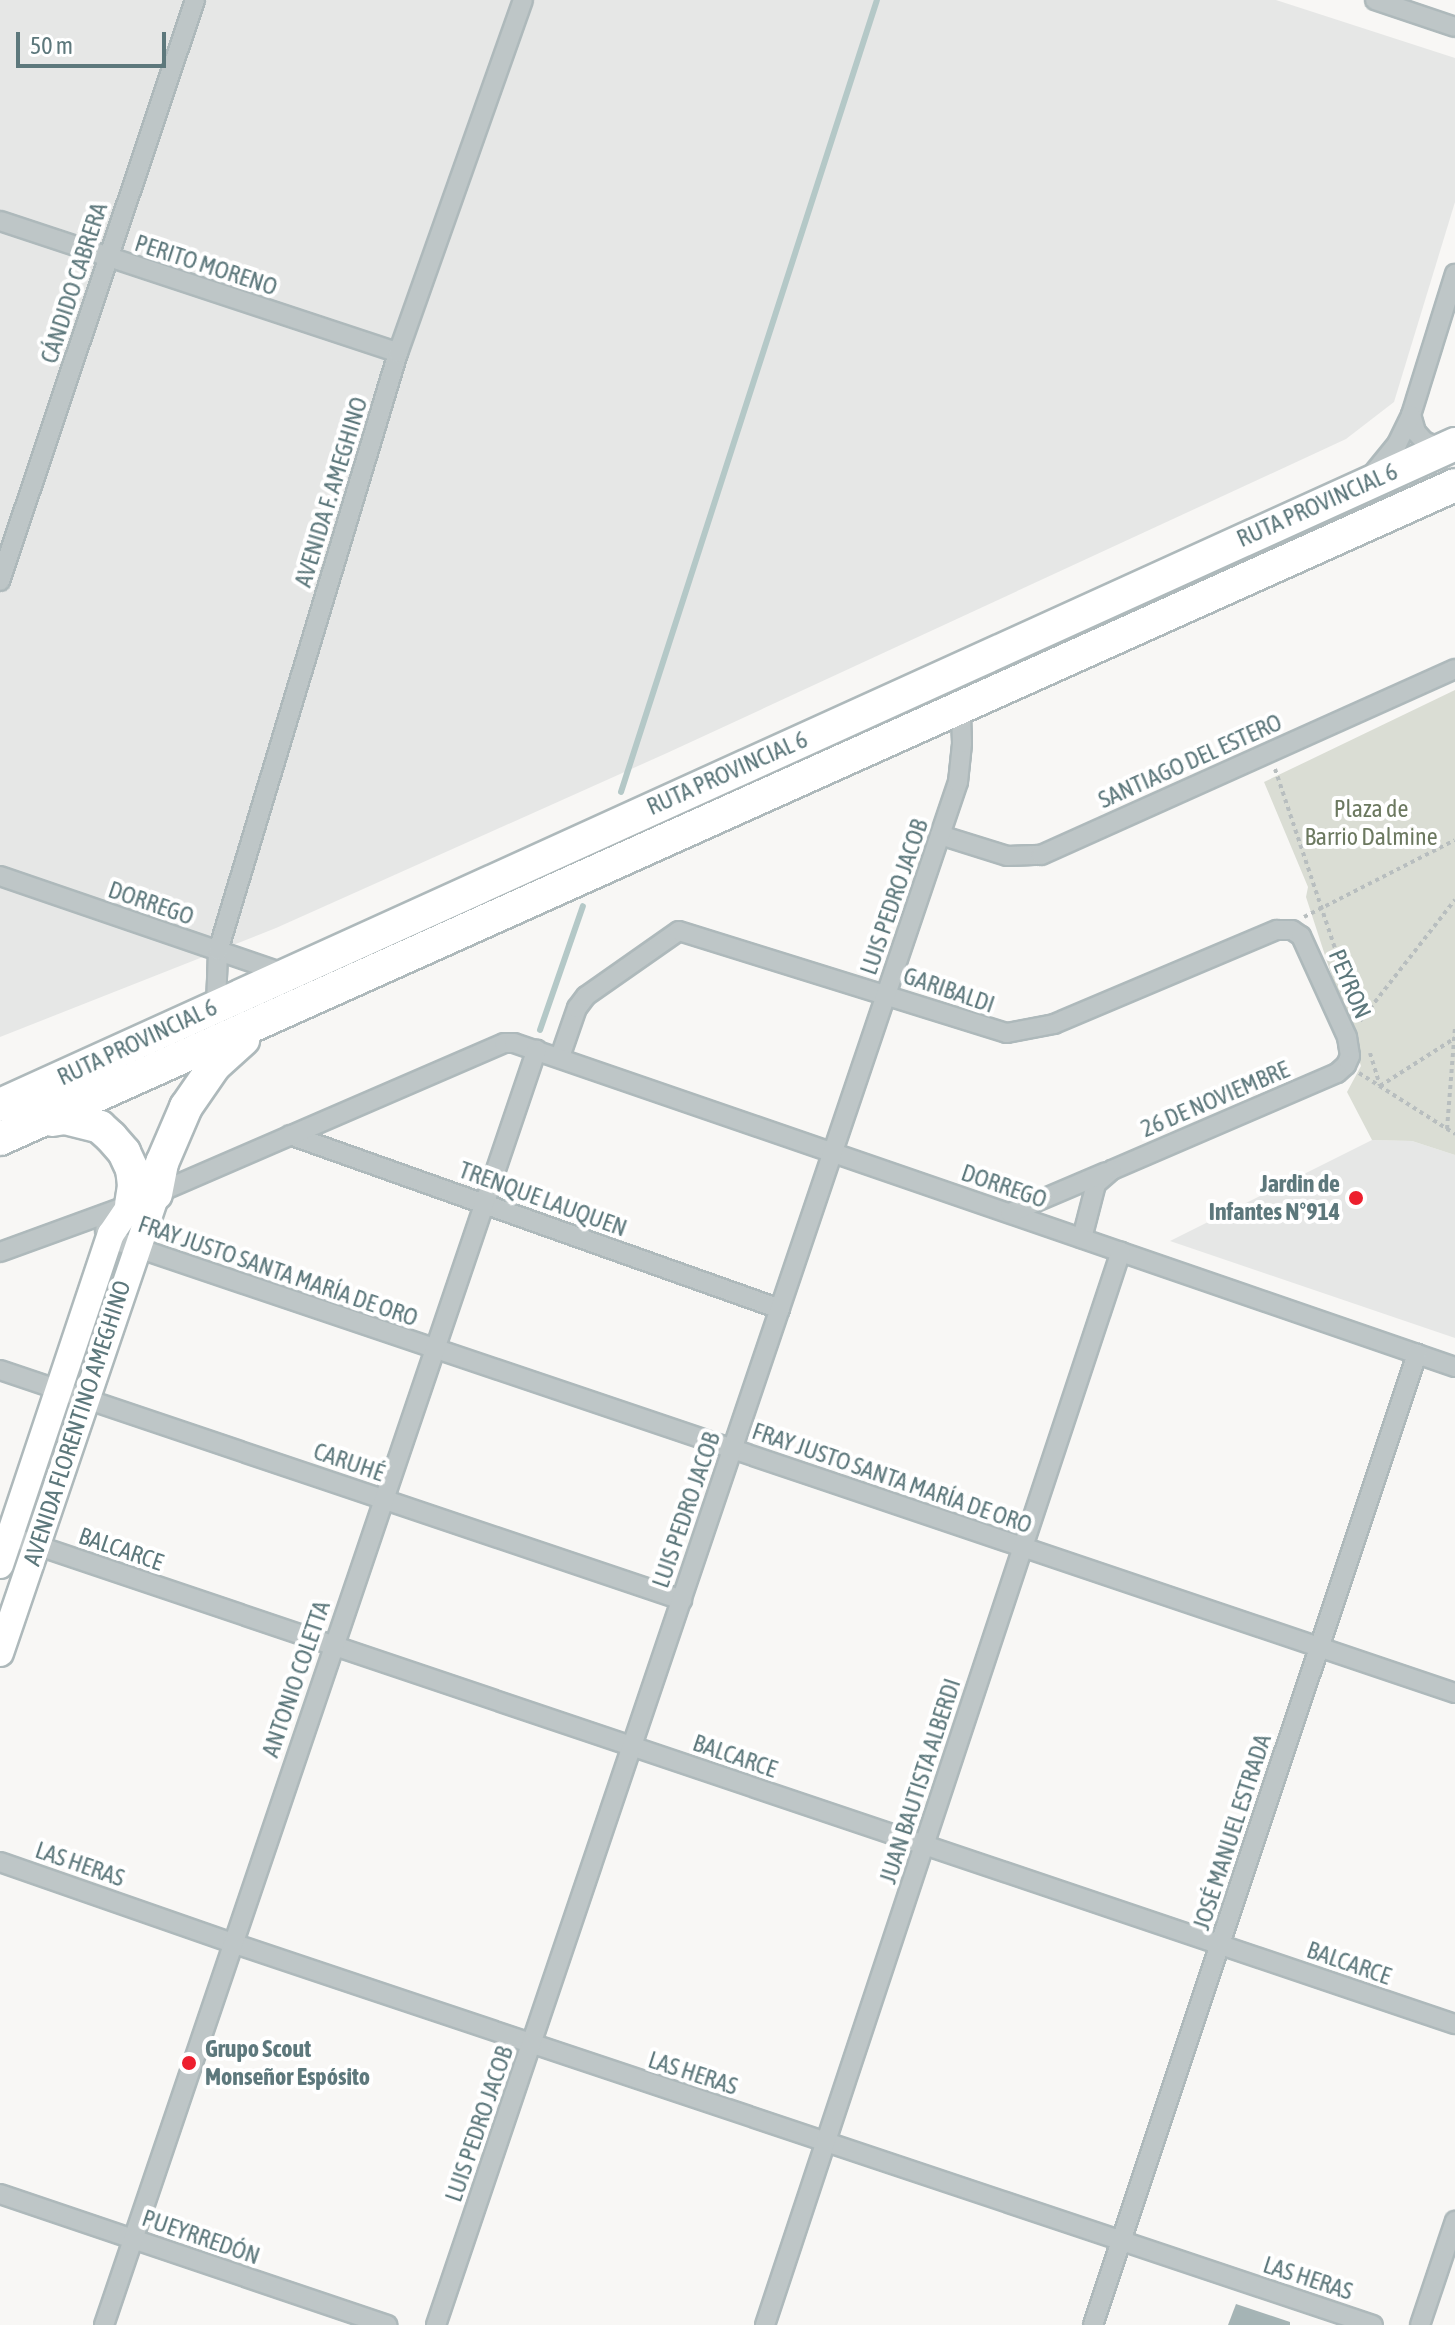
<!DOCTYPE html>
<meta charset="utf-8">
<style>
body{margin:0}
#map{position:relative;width:1455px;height:2325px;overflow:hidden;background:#f8f7f5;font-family:"Asap Condensed",sans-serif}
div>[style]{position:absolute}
.built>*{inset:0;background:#e6e7e6}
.green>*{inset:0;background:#daddd4}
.stream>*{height:6px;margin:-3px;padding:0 3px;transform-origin:3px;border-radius:3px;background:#b4c8c7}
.building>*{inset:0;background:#a5b4b5}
.path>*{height:4px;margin-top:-2px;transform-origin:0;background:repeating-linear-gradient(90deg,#b8bebf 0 4px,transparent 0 8px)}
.roads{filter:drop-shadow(2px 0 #aeb9bb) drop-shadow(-2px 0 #aeb9bb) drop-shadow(0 2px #aeb9bb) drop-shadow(0 -2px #aeb9bb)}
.minor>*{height:18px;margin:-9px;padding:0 9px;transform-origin:9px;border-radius:9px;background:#bec6c7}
.secondary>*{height:26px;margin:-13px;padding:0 13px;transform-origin:13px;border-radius:13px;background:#fff}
.trunk>*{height:32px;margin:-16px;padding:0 16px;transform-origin:16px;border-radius:16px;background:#fff}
.dots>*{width:22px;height:22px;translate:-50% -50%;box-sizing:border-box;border:4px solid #fff;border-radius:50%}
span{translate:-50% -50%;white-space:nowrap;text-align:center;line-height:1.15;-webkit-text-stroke:8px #fff;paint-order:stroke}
.street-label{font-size:24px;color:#5d787c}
.park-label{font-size:24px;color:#6c7960}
.poi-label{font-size:24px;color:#5d787c;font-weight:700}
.right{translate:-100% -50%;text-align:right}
.left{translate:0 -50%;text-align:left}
.scale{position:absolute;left:16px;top:32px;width:150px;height:36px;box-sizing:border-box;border:4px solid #5d787c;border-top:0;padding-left:10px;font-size:24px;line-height:28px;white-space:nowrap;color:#5d787c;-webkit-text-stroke:6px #fff;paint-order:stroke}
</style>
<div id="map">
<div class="built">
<div style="clip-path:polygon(0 0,1276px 0,1455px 58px,1455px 202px,1394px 402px,1346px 439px,667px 753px,276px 928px,0 1037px)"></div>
<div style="clip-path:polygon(1372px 1140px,1412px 1141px,1455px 1155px,1455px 1338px,1170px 1241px)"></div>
</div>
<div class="green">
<div style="clip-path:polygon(1455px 690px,1455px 1155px,1412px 1141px,1372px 1140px,1347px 1092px,1361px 1066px,1306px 897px,1308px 887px,1264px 782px)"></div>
</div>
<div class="stream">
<div style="left:621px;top:792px;width:832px;rotate:-72.09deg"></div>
<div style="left:540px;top:1030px;width:131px;rotate:-70.9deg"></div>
</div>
<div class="building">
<div style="clip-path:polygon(1236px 2304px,1290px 2322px,1290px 2325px,1228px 2325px)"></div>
</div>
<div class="path">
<div style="left:1275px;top:769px;width:239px;rotate:71.5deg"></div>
<div style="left:1304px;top:917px;width:169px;rotate:-27deg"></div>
<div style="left:1360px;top:1021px;width:154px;rotate:-51.9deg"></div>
<div style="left:1370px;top:1053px;width:34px;rotate:73deg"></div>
<div style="left:1380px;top:1086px;width:89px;rotate:-32.6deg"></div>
<div style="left:1359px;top:1073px;width:114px;rotate:32.4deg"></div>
<div style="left:1447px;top:1129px;width:101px;rotate:-85.5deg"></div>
</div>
<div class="roads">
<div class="minor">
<div style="left:1375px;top:0;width:84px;rotate:18.6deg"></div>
<div style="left:0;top:221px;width:419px;rotate:18.3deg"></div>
<div style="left:1442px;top:449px;width:20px;rotate:-156deg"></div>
<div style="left:1424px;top:441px;width:12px;rotate:-132deg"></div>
<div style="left:1416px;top:432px;width:18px;rotate:-106deg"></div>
<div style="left:1411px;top:415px;width:148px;rotate:-72.7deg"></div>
<div style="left:1371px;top:476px;width:41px;rotate:-50.9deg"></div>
<div style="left:1397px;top:444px;width:32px;rotate:-64deg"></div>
<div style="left:0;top:581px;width:613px;rotate:-71.45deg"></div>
<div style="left:940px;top:835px;width:70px;rotate:17.4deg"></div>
<div style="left:1007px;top:856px;width:34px;rotate:-2deg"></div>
<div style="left:1041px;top:855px;width:454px;rotate:-24.2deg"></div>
<div style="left:0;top:876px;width:303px;rotate:18.9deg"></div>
<div style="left:216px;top:1006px;width:55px;rotate:-87.9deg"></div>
<div style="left:218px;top:951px;width:625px;rotate:-73.25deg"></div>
<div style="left:398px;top:353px;width:374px;rotate:-70.5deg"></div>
<div style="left:560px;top:1057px;width:52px;rotate:-70.9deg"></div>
<div style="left:577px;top:1008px;width:15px;rotate:-53deg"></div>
<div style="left:586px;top:996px;width:113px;rotate:-35deg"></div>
<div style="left:679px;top:931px;width:343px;rotate:17.3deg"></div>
<div style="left:1007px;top:1033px;width:48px;rotate:-10.8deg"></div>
<div style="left:1054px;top:1024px;width:242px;rotate:-22.9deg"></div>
<div style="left:1277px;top:930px;width:15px"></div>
<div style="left:1292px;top:930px;width:11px;rotate:34deg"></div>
<div style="left:1301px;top:936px;width:111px;rotate:65.5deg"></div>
<div style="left:1347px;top:1037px;width:19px;rotate:81deg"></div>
<div style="left:1350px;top:1056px;width:10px;rotate:114deg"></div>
<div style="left:1346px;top:1065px;width:12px;rotate:138deg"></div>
<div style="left:1337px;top:1073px;width:245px;rotate:156.7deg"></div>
<div style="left:1112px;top:1170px;width:21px;rotate:139deg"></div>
<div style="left:1096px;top:1184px;width:56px;rotate:104.5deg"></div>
<div style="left:290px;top:1135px;width:520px;rotate:19.55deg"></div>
<div style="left:153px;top:1195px;width:382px;rotate:-23.4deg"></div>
<div style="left:504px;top:1043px;width:10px"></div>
<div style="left:514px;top:1043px;width:995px;rotate:19deg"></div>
<div style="left:1010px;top:1213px;width:104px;rotate:-23.1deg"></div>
<div style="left:105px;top:1230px;width:19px;rotate:39deg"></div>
<div style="left:120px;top:1242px;width:1409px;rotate:18.67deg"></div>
<div style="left:0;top:1252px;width:137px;rotate:-20deg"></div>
<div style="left:0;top:1370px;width:720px;rotate:18.64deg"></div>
<div style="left:0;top:1533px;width:1536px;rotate:18.65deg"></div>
<div style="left:0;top:1862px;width:246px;rotate:19.2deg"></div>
<div style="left:232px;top:1943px;width:1203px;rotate:18.51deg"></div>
<div style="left:0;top:2194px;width:409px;rotate:18.7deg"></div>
<div style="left:104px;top:2325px;width:1347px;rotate:-71.26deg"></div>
<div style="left:436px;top:2325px;width:1629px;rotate:-71.31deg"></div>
<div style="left:958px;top:782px;width:39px;rotate:-84deg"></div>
<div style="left:962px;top:743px;width:35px;rotate:-92deg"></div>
<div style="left:765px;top:2325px;width:1131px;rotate:-71.66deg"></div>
<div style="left:1093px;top:2325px;width:1024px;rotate:-71.55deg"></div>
<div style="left:1420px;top:2325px;width:110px;rotate:-71.4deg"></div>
</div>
<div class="secondary">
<div style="left:0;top:1565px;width:349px;rotate:-71.5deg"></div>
<div style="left:111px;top:1234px;width:36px;rotate:-56deg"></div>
<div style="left:0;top:1653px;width:485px;rotate:-71.2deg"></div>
</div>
<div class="trunk">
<div style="left:0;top:1105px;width:1598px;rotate:-24.43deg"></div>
<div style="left:52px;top:1120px;width:13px;rotate:-9deg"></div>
<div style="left:65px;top:1118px;width:36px;rotate:14deg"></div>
<div style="left:100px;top:1127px;width:15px;rotate:42deg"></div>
<div style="left:111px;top:1137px;width:20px;rotate:49deg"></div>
<div style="left:124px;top:1152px;width:19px;rotate:65deg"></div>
<div style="left:132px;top:1169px;width:17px;rotate:83deg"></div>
<div style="left:134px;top:1186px;width:18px;rotate:99deg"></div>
<div style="left:0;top:1139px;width:1595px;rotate:-24.2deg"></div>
<div style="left:156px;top:1194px;width:32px;rotate:-79deg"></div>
<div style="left:162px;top:1163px;width:61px;rotate:-66.8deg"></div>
<div style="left:186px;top:1107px;width:51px;rotate:-55.4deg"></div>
<div style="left:215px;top:1065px;width:38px;rotate:-42deg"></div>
</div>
</div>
<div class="dots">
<div style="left:1356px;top:1198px;background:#ed1f2e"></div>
<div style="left:189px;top:2063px;background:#ed1f2e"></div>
</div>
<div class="street-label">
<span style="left:206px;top:265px;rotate:18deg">PERITO MORENO</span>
<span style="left:74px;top:283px;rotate:-72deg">CÁNDIDO CABRERA</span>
<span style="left:331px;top:492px;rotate:-73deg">AVENIDA F. AMEGHINO</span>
<span style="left:1317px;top:505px;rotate:-24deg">RUTA PROVINCIAL 6</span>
<span style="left:1190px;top:761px;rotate:-24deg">SANTIAGO DEL ESTERO</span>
<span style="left:727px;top:773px;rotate:-24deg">RUTA PROVINCIAL 6</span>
<span style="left:894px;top:897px;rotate:-71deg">LUIS PEDRO JACOB</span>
<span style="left:151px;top:903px;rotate:19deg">DORREGO</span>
<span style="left:1350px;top:984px;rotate:67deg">PEYRON</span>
<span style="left:949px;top:990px;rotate:19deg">GARIBALDI</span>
<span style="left:137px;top:1042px;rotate:-25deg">RUTA PROVINCIAL 6</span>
<span style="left:1215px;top:1099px;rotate:-23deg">26 DE NOVIEMBRE</span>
<span style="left:1004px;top:1186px;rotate:19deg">DORREGO</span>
<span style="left:543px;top:1199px;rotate:20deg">TRENQUE LAUQUEN</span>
<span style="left:278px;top:1271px;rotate:19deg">FRAY JUSTO SANTA MARÍA DE ORO</span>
<span style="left:77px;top:1423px;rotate:-72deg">AVENIDA FLORENTINO AMEGHINO</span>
<span style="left:349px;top:1462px;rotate:19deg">CARUHÉ</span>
<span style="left:892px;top:1478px;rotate:19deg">FRAY JUSTO SANTA MARÍA DE ORO</span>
<span style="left:686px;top:1510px;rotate:-71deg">LUIS PEDRO JACOB</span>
<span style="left:121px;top:1549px;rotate:19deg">BALCARCE</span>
<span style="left:296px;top:1679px;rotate:-71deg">ANTONIO COLETTA</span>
<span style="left:735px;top:1756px;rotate:19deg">BALCARCE</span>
<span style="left:920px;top:1781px;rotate:-72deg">JUAN BAUTISTA ALBERDI</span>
<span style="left:1232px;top:1832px;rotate:-72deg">JOSÉ MANUEL ESTRADA</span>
<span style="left:80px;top:1864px;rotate:19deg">LAS HERAS</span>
<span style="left:1349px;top:1963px;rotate:19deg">BALCARCE</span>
<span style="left:693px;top:2073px;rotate:18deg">LAS HERAS</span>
<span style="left:479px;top:2124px;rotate:-71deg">LUIS PEDRO JACOB</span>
<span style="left:201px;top:2237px;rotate:19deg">PUEYRREDÓN</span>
<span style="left:1308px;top:2278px;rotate:18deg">LAS HERAS</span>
</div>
<div class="park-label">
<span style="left:1371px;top:823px">Plaza de<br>Barrio Dalmine</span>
</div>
<div class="poi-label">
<span class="right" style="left:1340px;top:1198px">Jardin de<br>Infantes N°914</span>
<span class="left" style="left:205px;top:2063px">Grupo Scout<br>Monseñor Espósito</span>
</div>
<div class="scale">50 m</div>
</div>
